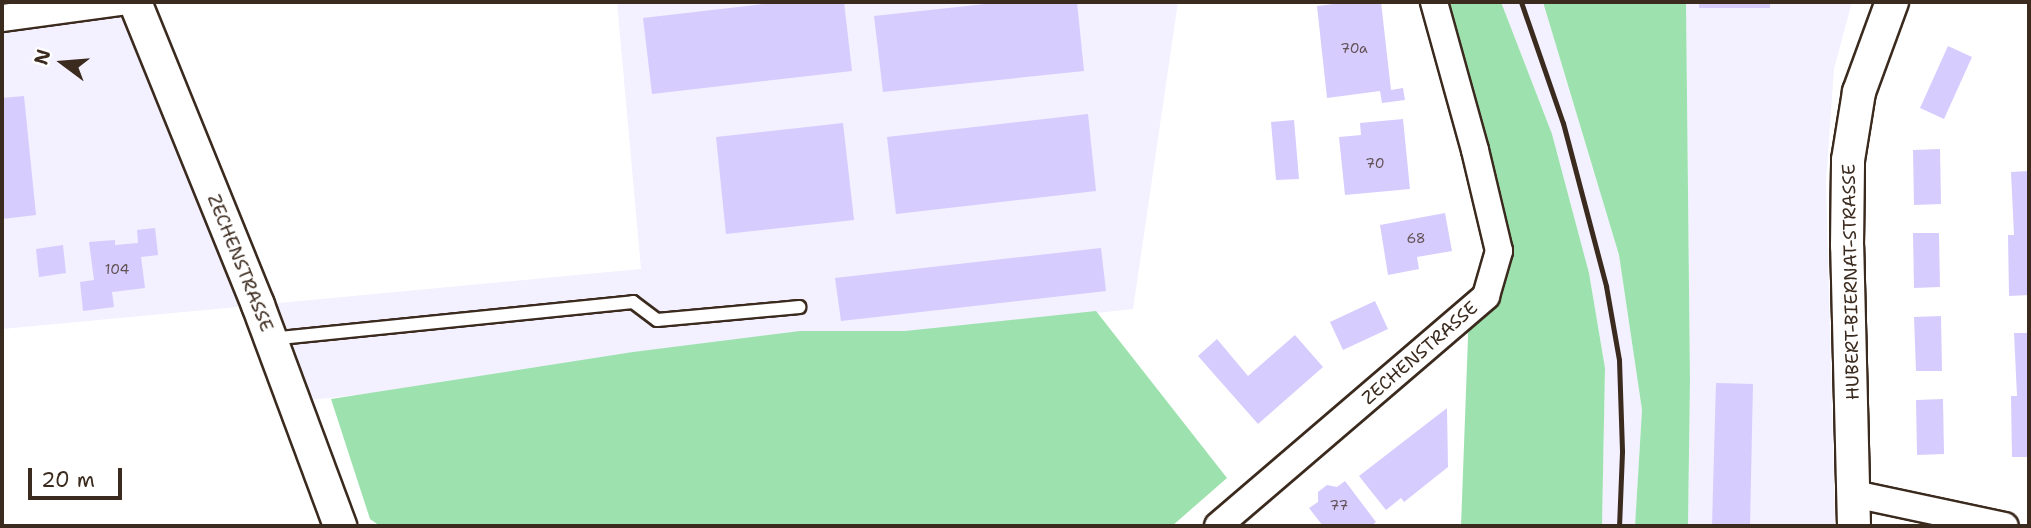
<!DOCTYPE html>
<style>
body{margin:0}
#map{position:relative;width:2031px;height:528px;overflow:hidden;background:#fff;font-family:"Shantell Sans",sans-serif}
div>[style]{position:absolute}
.built>*{inset:0;background:#f3f0ff}
.green>*{inset:0;background:#9de2ae}
.building>*{inset:0;background:#d7ccfe}
.roads{filter:drop-shadow(2px 0 #3b2a1e) drop-shadow(-2px 0 #3b2a1e) drop-shadow(0 2px #3b2a1e) drop-shadow(0 -2px #3b2a1e)}
.service>*{height:12px;margin:-6px;padding:0 6px;transform-origin:6px;border-radius:6px;background:#fff}
.minor>*{height:26px;margin:-13px;padding:0 13px;transform-origin:13px;border-radius:13px;background:#fff}
.tertiary>*{height:32px;margin:-16px;padding:0 16px;transform-origin:16px;border-radius:16px;background:#fff}
.rail>*{height:5px;margin:-2.5px;padding:0 2.5px;transform-origin:2.5px;border-radius:2.5px;background:#3b2a1e}
span{translate:-50% -50%;white-space:nowrap;text-align:center;line-height:1.15;-webkit-text-stroke:5px #fff;paint-order:stroke}
.number-label{font-size:14px;color:#625256}
.number-label span{-webkit-text-stroke-width:0}
.street-label{font-size:18px;color:#3b2a1e}
.frame{position:absolute;inset:0;border:4px solid #3b2a1e;pointer-events:none}
.north{position:absolute;left:28px;top:28px;width:70px;height:70px;-webkit-text-stroke:5px #fff;paint-order:stroke;rotate:286deg;font-size:19px;font-weight:700;line-height:28px;text-align:center;color:#3b2a1e}
.north::after{content:'';display:block;margin:auto;width:24px;height:32px;background:#3b2a1e;clip-path:polygon(50% 0,100% 100%,50% 72%,0 100%)}
.scale{position:absolute;left:28px;top:468px;width:94px;height:32px;box-sizing:border-box;border:4px solid #3b2a1e;border-top:0;padding-left:9px;font-size:21px;line-height:24px;white-space:nowrap;color:#3b2a1e;-webkit-text-stroke:5px #fff;paint-order:stroke}
</style>
<div id="map">
<div class="built">
<div style="clip-path:polygon(2px 2px,135px 2px,258px 305px,641px 269px,617px 2px,1178px 2px,1133px 309px,292px 402px,258px 305px,2px 329px)"></div>
<div style="clip-path:polygon(1501px 2px,1543px 2px,1619px 255px,1642px 410px,1635px 526px,1602px 526px,1605px 368px,1589px 273px,1552px 134px)"></div>
<div style="clip-path:polygon(1686px 2px,1852px 2px,1834px 69px,1826px 181px,1835px 526px,1688px 526px,1690px 380px)"></div>
</div>
<div class="green">
<div style="clip-path:polygon(1433px 2px,1501px 2px,1552px 134px,1589px 273px,1605px 368px,1602px 526px,1461px 526px,1469px 310px,1499px 251px)"></div>
<div style="clip-path:polygon(1543px 2px,1686px 2px,1690px 380px,1688px 526px,1635px 526px,1642px 410px,1619px 255px)"></div>
<div style="clip-path:polygon(1096px 311px,1227px 478px,1172px 526px,380px 526px,370px 519px,331px 399px,633px 352px,800px 331px,905px 331px)"></div>
</div>
<div class="building">
<div style="clip-path:polygon(782px 2px,844px 2px,852px 71px,652px 94px,643px 18px)"></div>
<div style="clip-path:polygon(1004px 2px,1077px 2px,1084px 71px,883px 92px,874px 16px)"></div>
<div style="clip-path:polygon(1350px 2px,1381px 2px,1391px 90px,1403px 88px,1405px 100px,1382px 103px,1380px 91px,1327px 98px,1317px 6px)"></div>
<div style="clip-path:polygon(1699px 2px,1770px 2px,1770px 8px,1699px 8px)"></div>
<div style="clip-path:polygon(1948px 46px,1972px 57px,1944px 119px,1920px 108px)"></div>
<div style="clip-path:polygon(24px 96px,36px 215px,2px 219px,2px 98px)"></div>
<div style="clip-path:polygon(1088px 114px,1096px 191px,896px 214px,887px 137px)"></div>
<div style="clip-path:polygon(1403px 119px,1410px 189px,1345px 195px,1339px 137px,1361px 135px,1360px 123px)"></div>
<div style="clip-path:polygon(1294px 120px,1299px 179px,1276px 180px,1271px 122px)"></div>
<div style="clip-path:polygon(843px 123px,854px 220px,726px 234px,716px 137px)"></div>
<div style="clip-path:polygon(1940px 149px,1941px 204px,1914px 205px,1913px 150px)"></div>
<div style="clip-path:polygon(2029px 171px,2029px 295px,2009px 296px,2008px 235px,2014px 235px,2011px 172px)"></div>
<div style="clip-path:polygon(1445px 213px,1452px 251px,1417px 257px,1419px 269px,1388px 275px,1380px 225px)"></div>
<div style="clip-path:polygon(155px 228px,158px 255px,141px 257px,145px 288px,112px 292px,114px 307px,83px 311px,80px 282px,94px 280px,89px 242px,115px 240px,115px 245px,138px 243px,137px 230px)"></div>
<div style="clip-path:polygon(1913px 233px,1939px 233px,1940px 287px,1914px 288px)"></div>
<div style="clip-path:polygon(63px 245px,66px 273px,39px 277px,36px 249px)"></div>
<div style="clip-path:polygon(1101px 248px,1106px 291px,841px 321px,835px 278px)"></div>
<div style="clip-path:polygon(1375px 301px,1388px 329px,1343px 350px,1330px 322px)"></div>
<div style="clip-path:polygon(1941px 316px,1942px 371px,1916px 371px,1914px 317px)"></div>
<div style="clip-path:polygon(2014px 333px,2029px 333px,2029px 457px,2012px 457px,2011px 396px,2017px 396px)"></div>
<div style="clip-path:polygon(1295px 335px,1323px 367px,1258px 424px,1198px 356px,1217px 339px,1248px 376px)"></div>
<div style="clip-path:polygon(1716px 383px,1753px 384px,1750px 526px,1712px 526px)"></div>
<div style="clip-path:polygon(1943px 399px,1944px 454px,1917px 455px,1916px 400px)"></div>
<div style="clip-path:polygon(1447px 408px,1448px 467px,1404px 502px,1401px 498px,1386px 510px,1359px 476px)"></div>
<div style="clip-path:polygon(1345px 481px,1376px 522px,1371px 526px,1323px 526px,1309px 508px,1318px 502px,1318px 492px,1327px 485px,1337px 487px)"></div>
</div>
<div class="roads">
<div class="service">
<div style="left:270px;top:339px;width:365px;rotate:-5.8deg"></div>
<div style="left:633px;top:302px;width:30px;rotate:37deg"></div>
<div style="left:657px;top:320px;width:143px;rotate:-5.2deg"></div>
</div>
<div class="minor">
<div style="left:2px;top:18px;width:120px;rotate:-7.7deg"></div>
<div style="left:1854px;top:494px;width:154px;rotate:12deg"></div>
<div style="left:1218px;top:526px;width:353px;rotate:-40.6deg"></div>
<div style="left:1486px;top:296px;width:47px;rotate:-73.9deg"></div>
<div style="left:1499px;top:251px;width:104px;rotate:-103.4deg"></div>
<div style="left:1475px;top:150px;width:154px;rotate:-105.5deg"></div>
</div>
<div class="tertiary">
<div style="left:135px;top:2px;width:327px;rotate:67.9deg"></div>
<div style="left:258px;top:305px;width:236px;rotate:69.6deg"></div>
<div style="left:1854px;top:526px;width:280px;rotate:-91.4deg"></div>
<div style="left:1847px;top:246px;width:86px;rotate:-89.3deg"></div>
<div style="left:1848px;top:160px;width:69px;rotate:-80.8deg"></div>
<div style="left:1859px;top:92px;width:96px;rotate:-69.9deg"></div>
</div>
</div>
<div class="rail">
<div style="left:1521px;top:2px;width:128px;rotate:70.9deg"></div>
<div style="left:1563px;top:123px;width:169px;rotate:75.2deg"></div>
<div style="left:1606px;top:286px;width:75px;rotate:80deg"></div>
<div style="left:1619px;top:360px;width:92px;rotate:88.1deg"></div>
<div style="left:1622px;top:452px;width:74px;rotate:92.3deg"></div>
</div>
<div class="number-label">
<span style="left:1354px;top:48px">70a</span>
<span style="left:1375px;top:163px">70</span>
<span style="left:1416px;top:238px">68</span>
<span style="left:117px;top:269px">104</span>
<span style="left:1339px;top:505px">77</span>
</div>
<div class="street-label">
<span style="left:240px;top:263px;rotate:68deg">ZECHENSTRASSE</span>
<span style="left:1851px;top:282px;rotate:-91deg">HUBERT-BIERNAT-STRASSE</span>
<span style="left:1420px;top:353px;rotate:-41deg">ZECHENSTRASSE</span>
</div>
<div class="frame"></div>
<div class="north">N</div>
<div class="scale">20 m</div>
</div>
